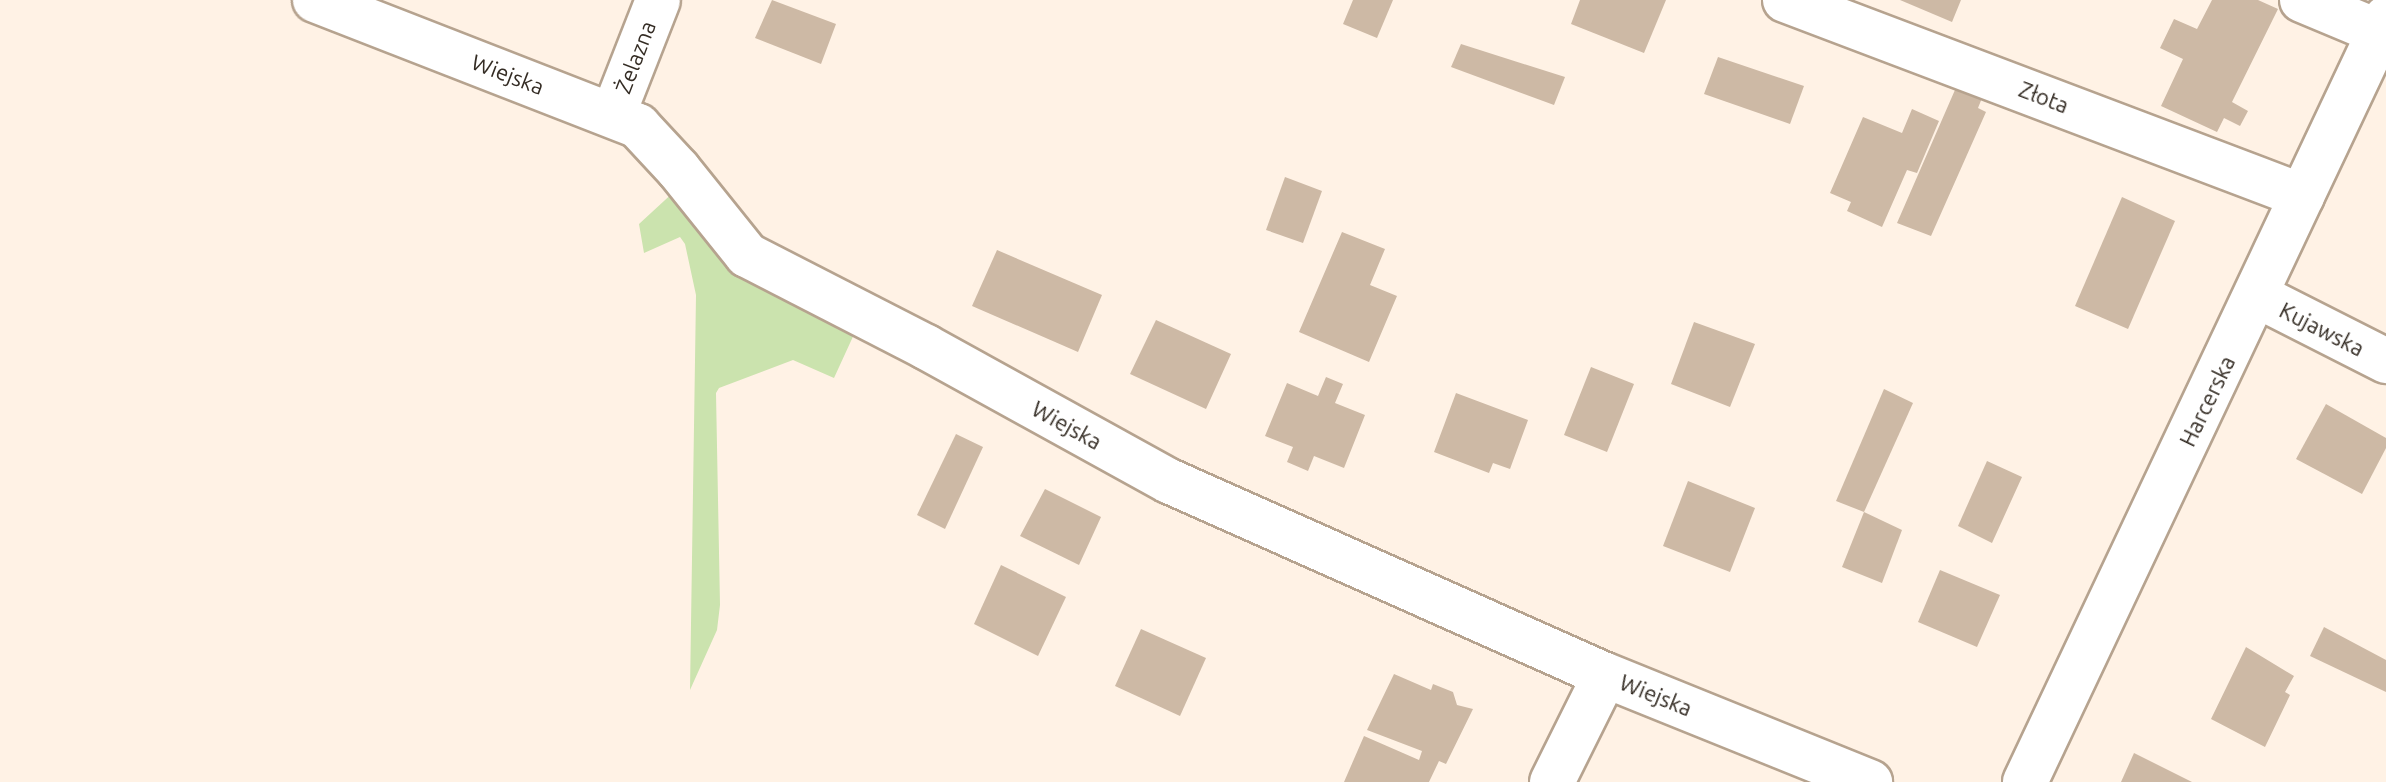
<!DOCTYPE html>
<meta charset="utf-8">
<style>
body{margin:0}
#map{position:relative;width:2386px;height:782px;overflow:hidden;background:#fff2e5;font-family:Ubuntu,sans-serif}
div>[style]{position:absolute}
.green>*{inset:0;background:#cbe3ae}
.building>*{inset:0;background:#cdb9a5}
.roads{filter:drop-shadow(2px 0 #b6a38f) drop-shadow(-2px 0 #b6a38f) drop-shadow(0 2px #b6a38f) drop-shadow(0 -2px #b6a38f)}
.minor>*{height:44px;margin:-22px;padding:0 22px;transform-origin:22px;border-radius:22px;background:#fff}
.tertiary>*{height:44px;margin:-22px;padding:0 22px;transform-origin:22px;border-radius:22px;background:#fff}
span{translate:-50% -50%;white-space:nowrap;text-align:center;line-height:1.15;-webkit-text-stroke:6px #fff;paint-order:stroke}
.street-label{font-size:22px;color:#342c24}
</style>
<div id="map">
<div class="green">
<div style="clip-path:polygon(677px 189px,856px 330px,834px 378px,793px 360px,719px 388px,716px 393px,720px 605px,717px 630px,690px 690px,696px 295px,685px 244px,680px 237px,644px 253px,639px 224px)"></div>
</div>
<div class="building">
<div style="clip-path:polygon(772px 0,836px 24px,821px 64px,755px 38px)"></div>
<div style="clip-path:polygon(1353px 0,1393px 0,1377px 38px,1343px 24px)"></div>
<div style="clip-path:polygon(1580px 0,1666px 0,1644px 53px,1571px 24px)"></div>
<div style="clip-path:polygon(1900px 0,1961px 0,1952px 22px)"></div>
<div style="clip-path:polygon(2212px 0,2258px 0,2278px 9px,2232px 102px,2248px 111px,2240px 126px,2224px 118px,2217px 132px,2161px 106px,2183px 59px,2160px 48px,2174px 19px,2197px 29px)"></div>
<div style="clip-path:polygon(1461px 44px,1565px 77px,1554px 105px,1451px 67px)"></div>
<div style="clip-path:polygon(1718px 57px,1804px 86px,1790px 124px,1704px 94px)"></div>
<div style="clip-path:polygon(1958px 83px,1984px 93px,1978px 108px,1986px 112px,1931px 236px,1897px 223px)"></div>
<div style="clip-path:polygon(1912px 109px,1939px 121px,1917px 173px,1907px 170px,1882px 227px,1847px 211px,1851px 202px,1830px 193px,1863px 117px,1902px 133px)"></div>
<div style="clip-path:polygon(1285px 177px,1322px 191px,1303px 243px,1266px 230px)"></div>
<div style="clip-path:polygon(2122px 197px,2175px 221px,2128px 329px,2075px 306px)"></div>
<div style="clip-path:polygon(1342px 232px,1385px 249px,1370px 285px,1397px 296px,1369px 362px,1299px 332px)"></div>
<div style="clip-path:polygon(997px 250px,1102px 295px,1078px 352px,972px 306px)"></div>
<div style="clip-path:polygon(1156px 320px,1231px 354px,1206px 409px,1130px 374px)"></div>
<div style="clip-path:polygon(1694px 322px,1755px 344px,1730px 407px,1671px 384px)"></div>
<div style="clip-path:polygon(1591px 367px,1634px 384px,1607px 452px,1564px 435px)"></div>
<div style="clip-path:polygon(1326px 377px,1343px 384px,1335px 403px,1365px 415px,1344px 468px,1314px 456px,1308px 471px,1287px 462px,1293px 447px,1265px 436px,1287px 383px,1318px 396px)"></div>
<div style="clip-path:polygon(1884px 389px,1913px 403px,1864px 512px,1836px 501px)"></div>
<div style="clip-path:polygon(1456px 393px,1528px 420px,1510px 469px,1493px 463px,1489px 473px,1434px 452px)"></div>
<div style="clip-path:polygon(2326px 404px,2386px 438px,2386px 448px,2362px 494px,2296px 459px)"></div>
<div style="clip-path:polygon(956px 434px,983px 447px,945px 529px,917px 515px)"></div>
<div style="clip-path:polygon(1987px 461px,2022px 477px,1992px 543px,1958px 526px)"></div>
<div style="clip-path:polygon(1688px 481px,1755px 508px,1730px 572px,1663px 546px)"></div>
<div style="clip-path:polygon(1045px 489px,1101px 517px,1079px 565px,1020px 536px)"></div>
<div style="clip-path:polygon(1864px 512px,1902px 530px,1882px 583px,1842px 567px)"></div>
<div style="clip-path:polygon(1001px 565px,1066px 597px,1038px 656px,974px 624px)"></div>
<div style="clip-path:polygon(1940px 570px,2000px 595px,1977px 647px,1918px 622px)"></div>
<div style="clip-path:polygon(2324px 627px,2386px 660px,2386px 692px,2310px 656px)"></div>
<div style="clip-path:polygon(1141px 629px,1206px 658px,1180px 716px,1115px 686px)"></div>
<div style="clip-path:polygon(2246px 647px,2294px 676px,2285px 692px,2290px 695px,2265px 747px,2211px 719px)"></div>
<div style="clip-path:polygon(1394px 674px,1431px 690px,1433px 684px,1453px 692px,1457px 705px,1473px 709px,1446px 764px,1439px 761px,1429px 782px,1344px 782px,1364px 736px,1419px 760px,1422px 751px,1367px 730px)"></div>
<div style="clip-path:polygon(2134px 753px,2192px 782px,2121px 782px)"></div>
</div>
<div class="roads">
<div class="minor">
<div style="left:315px;top:0;width:347px;rotate:21.3deg"></div>
<div style="left:638px;top:126px;width:59px;rotate:47.1deg"></div>
<div style="left:678px;top:169px;width:110px;rotate:51.3deg"></div>
<div style="left:747px;top:255px;width:201px;rotate:27.2deg"></div>
<div style="left:926px;top:347px;width:277px;rotate:28.9deg"></div>
<div style="left:1169px;top:481px;width:477px;rotate:24deg"></div>
<div style="left:1605px;top:675px;width:286px;rotate:22deg"></div>
<div style="left:1785px;top:0;width:553px;rotate:20.76deg"></div>
<div style="left:2302px;top:0;width:83px;rotate:22.6deg"></div>
<div style="left:613px;top:115px;width:123px;rotate:-68.6deg"></div>
<div style="left:2258px;top:296px;width:144px;rotate:26.9deg"></div>
<div style="left:1552px;top:782px;width:119px;rotate:-63.6deg"></div>
</div>
<div class="tertiary">
<div style="left:2025px;top:782px;width:845px;rotate:-64.71deg"></div>
</div>
</div>
<div class="street-label">
<span style="left:635px;top:57px;rotate:-69deg">Żelazna</span>
<span style="left:508px;top:74px;rotate:21deg">Wiejska</span>
<span style="left:2044px;top:97px;rotate:21deg">Złota</span>
<span style="left:2322px;top:329px;rotate:27deg">Kujawska</span>
<span style="left:2207px;top:401px;rotate:-64deg">Harcerska</span>
<span style="left:1067px;top:425px;rotate:29deg">Wiejska</span>
<span style="left:1656px;top:695px;rotate:22deg">Wiejska</span>
</div>
</div>
